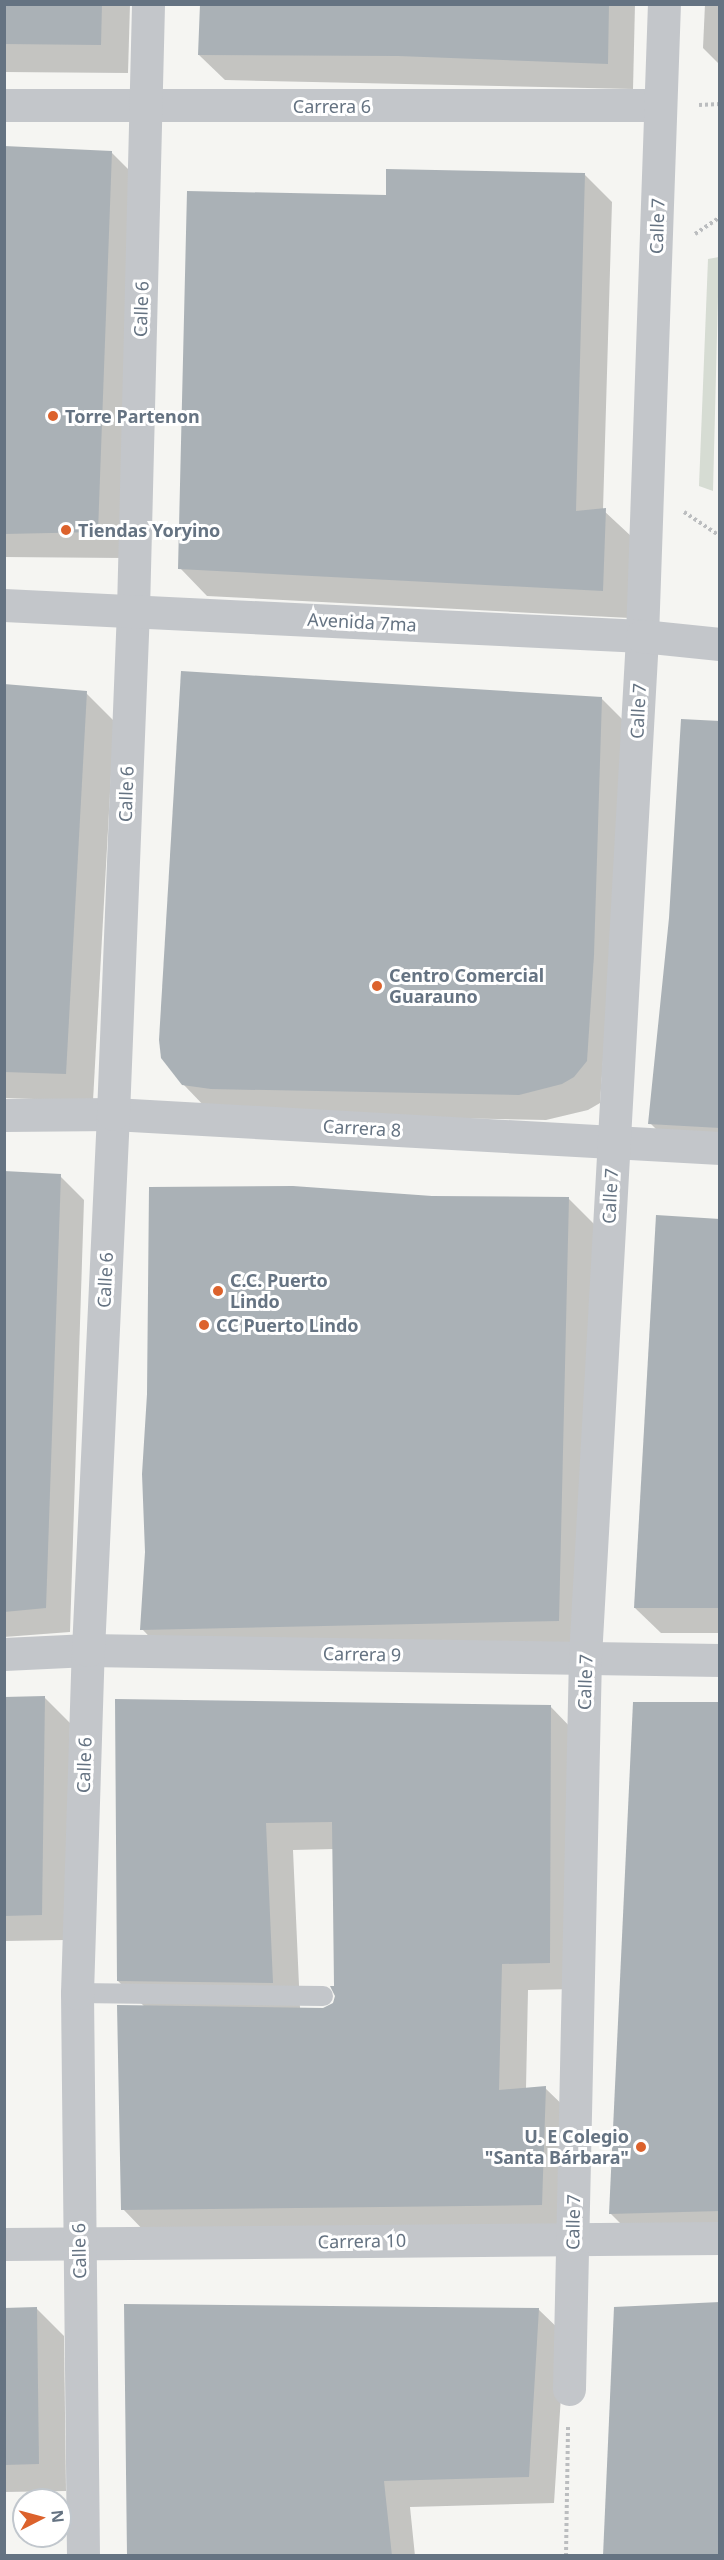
<!DOCTYPE html>
<meta charset="utf-8">
<style>
body{margin:0}
#map{position:relative;width:724px;height:2560px;overflow:hidden;background:#f5f5f2;font-family:"Noto Sans",sans-serif}
div>[style]{position:absolute}
.green>*{inset:0;background:#d6dcd3}
.shadow>*{inset:0;background:#0003}
.building>*{inset:0;background:#aab1b6}
.path>*{height:4px;margin-top:-2px;transform-origin:0;background:repeating-linear-gradient(90deg,#bbbdbf 0 3px,transparent 0 6px)}
.service>*{height:20px;margin:-10px;padding:0 10px;transform-origin:10px;border-radius:10px;background:#c3c6ca}
.minor>*{height:33px;margin:-16.5px;padding:0 16.5px;transform-origin:16.5px;border-radius:16.5px;background:#c3c6ca}
.tertiary>*{height:33px;margin:-16.5px;padding:0 16.5px;transform-origin:16.5px;border-radius:16.5px;background:#c3c6ca}
.dots>*{width:16px;height:16px;translate:-50% -50%;box-sizing:border-box;border:3px solid #fff;border-radius:50%}
span{translate:-50% -50%;white-space:nowrap;text-align:center;line-height:1.15;-webkit-text-stroke:6px #fff;paint-order:stroke}
.street-label{font-size:18px;color:#657382}
.poi-label{font-size:18px;color:#657382;font-weight:700}
.left{translate:0 -50%;text-align:left}
.right{translate:-100% -50%;text-align:right}
.frame{position:absolute;inset:0;border:6px solid #657382;pointer-events:none}
.north{position:absolute;left:12px;top:2488px;width:60px;height:60px;box-sizing:border-box;background:#fff;border:2px solid #c1c7cd;border-radius:50%;rotate:84deg;font-size:16px;font-weight:700;line-height:24px;text-align:center;color:#657382}
.north::after{content:'';display:block;margin:auto;width:21px;height:27px;background:#dc622c;clip-path:polygon(50% 0,100% 100%,50% 72%,0 100%)}
</style>
<div id="map">
<div class="green">
<div style="clip-path:polygon(719px 257px,713px 491px,699px 486px,708px 259px)"></div>
</div>
<div class="shadow">
<div style="clip-path:polygon(4px 4px,130px 4px,128px 73px,4px 72px)"></div>
<div style="clip-path:polygon(201px 4px,635px 4px,633px 89px,225px 80px,199px 55px)"></div>
<div style="clip-path:polygon(705px 4px,720px 4px,720px 65px,703px 48px)"></div>
<div style="clip-path:polygon(4px 148px,111px 152px,138px 179px,123px 558px,4px 557px)"></div>
<div style="clip-path:polygon(584px 174px,612px 202px,603px 510px,632px 537px,630px 618px,207px 596px,180px 568px,388px 197px)"></div>
<div style="clip-path:polygon(4px 686px,86px 693px,114px 721px,93px 1101px,4px 1098px)"></div>
<div style="clip-path:polygon(601px 698px,627px 724px,600px 1103px,588px 1110px,546px 1120px,238px 1114px,209px 1111px,183px 1084px)"></div>
<div style="clip-path:polygon(720px 723px,720px 1151px,675px 1148px,650px 1123px)"></div>
<div style="clip-path:polygon(4px 1173px,60px 1176px,84px 1200px,70px 1632px,4px 1637px)"></div>
<div style="clip-path:polygon(432px 1198px,569px 1199px,595px 1225px,585px 1647px,168px 1656px,142px 1629px)"></div>
<div style="clip-path:polygon(720px 1220px,720px 1633px,661px 1633px,635px 1608px)"></div>
<div style="clip-path:polygon(4px 1698px,45px 1698px,70px 1723px,66px 1940px,4px 1941px)"></div>
<div style="clip-path:polygon(evenodd,117px 1701px,550px 1706px,577px 1734px,576px 1989px,528px 1990px,526px 2089px,545px 2088px,573px 2115px,569px 2232px,150px 2237px,123px 2209px,145px 2007px,118px 1981px,117px 1701px,334px 1849px,337px 1997px,330px 2008px,300px 2008px,293px 1850px,334px 1849px)"></div>
<div style="clip-path:polygon(720px 1703px,720px 2238px,637px 2240px,610px 2213px)"></div>
<div style="clip-path:polygon(37px 2309px,64px 2336px,66px 2491px,4px 2492px,4px 2310px)"></div>
<div style="clip-path:polygon(538px 2309px,565px 2335px,554px 2503px,410px 2507px,415px 2556px,128px 2556px)"></div>
</div>
<div class="building">
<div style="clip-path:polygon(4px 4px,102px 4px,101px 45px,4px 44px)"></div>
<div style="clip-path:polygon(200px 4px,609px 4px,608px 64px,398px 56px,198px 55px)"></div>
<div style="clip-path:polygon(4px 146px,112px 151px,98px 532px,4px 534px)"></div>
<div style="clip-path:polygon(386px 169px,585px 173px,576px 511px,606px 508px,603px 591px,178px 569px,187px 191px,386px 195px)"></div>
<div style="clip-path:polygon(181px 671px,602px 697px,594px 955px,587px 1061px,574px 1077px,562px 1084px,519px 1095px,211px 1089px,182px 1085px,161px 1058px,159px 1040px)"></div>
<div style="clip-path:polygon(4px 684px,87px 691px,66px 1074px,4px 1072px)"></div>
<div style="clip-path:polygon(681px 719px,720px 721px,720px 1128px,648px 1124px,669px 918px)"></div>
<div style="clip-path:polygon(4px 1171px,61px 1174px,46px 1608px,4px 1612px)"></div>
<div style="clip-path:polygon(293px 1186px,432px 1196px,569px 1197px,559px 1621px,140px 1630px,145px 1552px,142px 1474px,147px 1394px,149px 1187px)"></div>
<div style="clip-path:polygon(656px 1215px,720px 1219px,720px 1608px,634px 1608px)"></div>
<div style="clip-path:polygon(45px 1696px,42px 1915px,4px 1916px,4px 1697px)"></div>
<div style="clip-path:polygon(115px 1699px,551px 1705px,550px 1963px,502px 1964px,499px 2090px,546px 2086px,542px 2205px,121px 2210px,117px 2005px,323px 2008px,333px 2003px,335px 1996px,330px 1986px,334px 1986px,332px 1822px,266px 1823px,273px 1983px,117px 1981px)"></div>
<div style="clip-path:polygon(633px 1702px,720px 1702px,720px 2211px,609px 2214px)"></div>
<div style="clip-path:polygon(720px 2302px,720px 2556px,603px 2556px,614px 2307px)"></div>
<div style="clip-path:polygon(124px 2304px,539px 2308px,529px 2477px,384px 2481px,392px 2556px,127px 2556px)"></div>
<div style="clip-path:polygon(37px 2307px,39px 2464px,4px 2465px,4px 2308px)"></div>
</div>
<div class="path">
<div style="left:699px;top:105px;width:21px;rotate:-3deg"></div>
<div style="left:695px;top:234px;width:30px;rotate:-34deg"></div>
<div style="left:684px;top:512px;width:43px;rotate:33.7deg"></div>
<div style="left:566px;top:2556px;width:130px;rotate:-89.1deg"></div>
</div>
<div class="service">
<div style="left:77px;top:1993px;width:246px;rotate:0.7deg"></div>
</div>
<div class="minor">
<div style="left:4px;top:105px;width:656px"></div>
<div style="left:4px;top:1115px;width:109px;rotate:-0.5deg"></div>
<div style="left:113px;top:1114px;width:608px;rotate:3.21deg"></div>
<div style="left:4px;top:1654px;width:84px;rotate:-2.7deg"></div>
<div style="left:88px;top:1650px;width:632px;rotate:0.91deg"></div>
<div style="left:4px;top:2244px;width:716px;rotate:-0.48deg"></div>
<div style="left:569px;top:2389px;width:732px;rotate:-88.75deg"></div>
<div style="left:585px;top:1657px;width:1023px;rotate:-86.8deg"></div>
<div style="left:642px;top:636px;width:632px;rotate:-88.01deg"></div>
<div style="left:83px;top:2556px;width:563px;rotate:-90.61deg"></div>
<div style="left:77px;top:1993px;width:343px;rotate:-88.2deg"></div>
<div style="left:88px;top:1650px;width:537px;rotate:-87.33deg"></div>
<div style="left:113px;top:1114px;width:504px;rotate:-87.73deg"></div>
<div style="left:133px;top:610px;width:606px;rotate:-88.58deg"></div>
</div>
<div class="tertiary">
<div style="left:4px;top:605px;width:639px;rotate:2.78deg"></div>
<div style="left:642px;top:636px;width:78px;rotate:5.9deg"></div>
</div>
<div class="dots">
<div style="left:53px;top:416px;background:#dc622c"></div>
<div style="left:66px;top:530px;background:#dc622c"></div>
<div style="left:377px;top:986px;background:#dc622c"></div>
<div style="left:218px;top:1291px;background:#dc622c"></div>
<div style="left:204px;top:1325px;background:#dc622c"></div>
<div style="left:641px;top:2147px;background:#dc622c"></div>
</div>
<div class="street-label">
<span style="left:332px;top:106px">Carrera 6</span>
<span style="left:657px;top:226px;rotate:-88deg">Calle 7</span>
<span style="left:141px;top:309px;rotate:-88deg">Calle 6</span>
<span style="left:362px;top:622px;rotate:3deg">Avenida 7ma</span>
<span style="left:638px;top:711px;rotate:-87deg">Calle 7</span>
<span style="left:126px;top:794px;rotate:-88deg">Calle 6</span>
<span style="left:362px;top:1128px;rotate:3deg">Carrera 8</span>
<span style="left:610px;top:1196px;rotate:-87deg">Calle 7</span>
<span style="left:105px;top:1280px;rotate:-87deg">Calle 6</span>
<span style="left:362px;top:1654px;rotate:1deg">Carrera 9</span>
<span style="left:585px;top:1682px;rotate:-88deg">Calle 7</span>
<span style="left:84px;top:1765px;rotate:-88deg">Calle 6</span>
<span style="left:573px;top:2222px;rotate:-89deg">Calle 7</span>
<span style="left:362px;top:2241px;rotate:-1deg">Carrera 10</span>
<span style="left:79px;top:2251px;rotate:-91deg">Calle 6</span>
</div>
<div class="poi-label">
<span class="left" style="left:65px;top:416px">Torre Partenon</span>
<span class="left" style="left:78px;top:530px">Tiendas Yoryino</span>
<span class="left" style="left:389px;top:986px">Centro Comercial<br>Guarauno</span>
<span class="left" style="left:230px;top:1291px">C.C. Puerto<br>Lindo</span>
<span class="left" style="left:216px;top:1325px">CC Puerto Lindo</span>
<span class="right" style="left:629px;top:2147px">U. E Colegio<br>"Santa Bárbara"</span>
</div>
<div class="frame"></div>
<div class="north">N</div>
</div>
